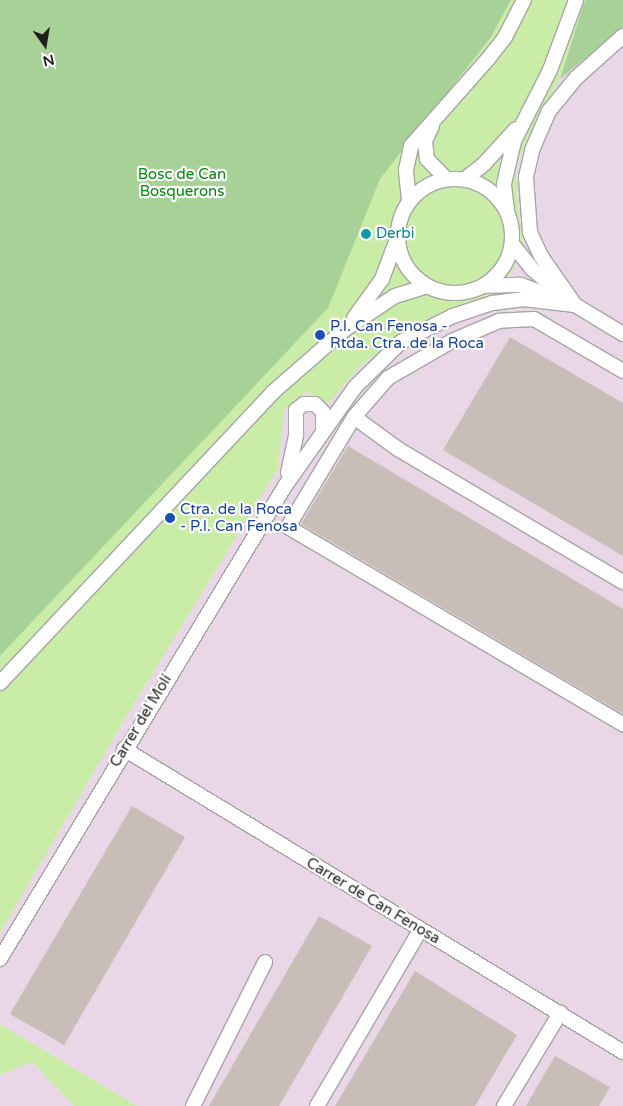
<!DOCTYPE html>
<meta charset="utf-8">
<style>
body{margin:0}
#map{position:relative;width:623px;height:1106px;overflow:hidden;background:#f0ece4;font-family:"Varela Round",sans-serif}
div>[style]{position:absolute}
.industrial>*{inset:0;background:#e9d6e6}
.grass>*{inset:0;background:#c9eda7}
.forest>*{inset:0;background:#a8d197}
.building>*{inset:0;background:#c8beb7}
.roads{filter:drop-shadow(1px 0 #a6a6a6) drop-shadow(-1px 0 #a6a6a6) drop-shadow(0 1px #a6a6a6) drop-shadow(0 -1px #a6a6a6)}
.minor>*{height:14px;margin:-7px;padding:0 7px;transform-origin:7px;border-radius:7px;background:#fff}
.minor>.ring{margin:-7px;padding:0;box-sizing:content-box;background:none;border:14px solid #fff;border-radius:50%}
.dots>*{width:14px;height:14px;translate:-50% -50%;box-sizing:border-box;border:2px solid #fff;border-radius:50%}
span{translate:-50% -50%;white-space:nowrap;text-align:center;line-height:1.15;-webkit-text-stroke:4.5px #fff;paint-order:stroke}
.park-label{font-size:15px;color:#068311}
.culture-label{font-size:15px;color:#0d838f}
.left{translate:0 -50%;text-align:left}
.transit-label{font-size:15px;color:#164399}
.street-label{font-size:15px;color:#1f1f1f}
.north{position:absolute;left:20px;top:20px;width:50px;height:50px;-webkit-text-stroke:4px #fff;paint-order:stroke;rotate:167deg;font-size:14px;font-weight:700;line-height:20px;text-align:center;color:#1f1f1f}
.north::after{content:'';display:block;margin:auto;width:18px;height:22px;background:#1f1f1f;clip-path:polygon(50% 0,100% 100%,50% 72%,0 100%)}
</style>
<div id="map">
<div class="industrial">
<div style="clip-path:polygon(623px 27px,623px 1106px,137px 1106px,0 1024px,0 933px,126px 717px,278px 469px,284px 410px,308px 392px,329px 403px,359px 367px,410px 328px,471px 301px,500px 293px,525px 249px,519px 216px,516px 169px,531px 131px,560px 79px)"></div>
<div style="clip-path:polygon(32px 1062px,74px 1106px,0 1106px,0 1075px)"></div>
</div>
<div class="grass">
<div style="clip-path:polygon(511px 0,585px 0,560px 79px,531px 131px,516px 168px,519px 216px,525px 249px,500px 293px,471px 301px,410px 328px,359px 367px,329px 403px,307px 392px,284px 410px,278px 469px,126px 717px,0 933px,0 656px,327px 308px,380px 179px,491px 37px)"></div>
<div style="clip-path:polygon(0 1024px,137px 1106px,74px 1106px,32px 1062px,0 1075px)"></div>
</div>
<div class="forest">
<div style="clip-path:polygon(0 0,511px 0,491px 37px,380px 179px,328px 308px,0 656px)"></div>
<div style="clip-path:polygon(585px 0,623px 0,623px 27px,560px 79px)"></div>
</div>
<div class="building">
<div style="clip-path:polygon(510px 337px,623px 403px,623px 556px,443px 450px)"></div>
<div style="clip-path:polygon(348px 446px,623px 609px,623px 714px,301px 524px)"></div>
<div style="clip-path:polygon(132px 806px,185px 837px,64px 1045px,10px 1014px)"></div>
<div style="clip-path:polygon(319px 916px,372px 946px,279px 1106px,209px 1106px)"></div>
<div style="clip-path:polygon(415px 971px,517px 1035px,475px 1106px,335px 1106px)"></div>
<div style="clip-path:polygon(555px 1056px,610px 1087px,599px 1106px,526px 1106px)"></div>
</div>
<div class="roads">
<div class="minor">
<div style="left:432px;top:126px;width:17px;rotate:115deg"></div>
<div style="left:425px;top:141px;width:18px;rotate:84deg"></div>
<div style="left:427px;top:159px;width:28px;rotate:46deg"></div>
<div style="left:465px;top:179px;width:24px;rotate:-38deg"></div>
<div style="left:484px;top:164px;width:47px;rotate:-47.6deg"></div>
<div class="ring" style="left:398px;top:179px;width:100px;height:100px"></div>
<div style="left:409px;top:200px;width:30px;rotate:-96deg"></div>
<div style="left:406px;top:170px;width:25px;rotate:-78deg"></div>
<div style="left:411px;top:146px;width:116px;rotate:-48.5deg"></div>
<div style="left:488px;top:59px;width:28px;rotate:-52deg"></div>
<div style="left:505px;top:37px;width:42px;rotate:-62.8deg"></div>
<div style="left:507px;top:210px;width:26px;rotate:-97deg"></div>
<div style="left:504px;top:184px;width:44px;rotate:-76.9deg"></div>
<div style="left:514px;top:141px;width:80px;rotate:-63.1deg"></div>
<div style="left:550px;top:70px;width:75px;rotate:-69.6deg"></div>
<div style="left:512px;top:244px;width:32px;rotate:51deg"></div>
<div style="left:532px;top:269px;width:56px;rotate:39.9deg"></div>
<div style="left:575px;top:305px;width:56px;rotate:31.1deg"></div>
<div style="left:483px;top:286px;width:38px;rotate:-2deg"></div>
<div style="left:521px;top:285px;width:35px;rotate:20deg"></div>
<div style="left:575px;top:305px;width:60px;rotate:-124.8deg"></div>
<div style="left:541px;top:256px;width:26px;rotate:-115deg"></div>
<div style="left:530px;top:232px;width:55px;rotate:-94.2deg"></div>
<div style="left:526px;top:177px;width:28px;rotate:-77deg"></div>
<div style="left:532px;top:150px;width:43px;rotate:-66.4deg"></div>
<div style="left:549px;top:111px;width:43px;rotate:-50.7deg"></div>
<div style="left:576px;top:78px;width:63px;rotate:-41.8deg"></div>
<div style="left:354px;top:318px;width:48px;rotate:-54.3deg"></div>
<div style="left:382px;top:279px;width:43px;rotate:-69.4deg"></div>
<div style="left:623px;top:371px;width:103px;rotate:-149.7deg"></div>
<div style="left:534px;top:319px;width:35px;rotate:177deg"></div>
<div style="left:499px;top:321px;width:51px;rotate:156.9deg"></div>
<div style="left:452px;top:341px;width:74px;rotate:150deg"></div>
<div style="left:388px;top:378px;width:52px;rotate:131.1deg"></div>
<div style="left:354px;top:417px;width:54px;rotate:36deg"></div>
<div style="left:398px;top:449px;width:261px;rotate:30.6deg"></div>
<div style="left:354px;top:417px;width:128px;rotate:121deg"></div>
<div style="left:288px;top:527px;width:389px;rotate:30.5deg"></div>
<div style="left:288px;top:473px;width:39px;rotate:-78deg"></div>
<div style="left:296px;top:435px;width:25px;rotate:-90deg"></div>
<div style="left:296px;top:410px;width:10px;rotate:-37deg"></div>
<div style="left:304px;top:404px;width:11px"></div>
<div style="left:315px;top:404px;width:11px;rotate:45deg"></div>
<div style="left:323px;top:412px;width:17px;rotate:90deg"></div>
<div style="left:0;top:683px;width:398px;rotate:-46.8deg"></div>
<div style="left:272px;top:393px;width:96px;rotate:-41.2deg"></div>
<div style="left:344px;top:330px;width:61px;rotate:-33.7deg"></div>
<div style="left:395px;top:296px;width:34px;rotate:-17deg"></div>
<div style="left:124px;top:749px;width:584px;rotate:31.27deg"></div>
<div style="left:0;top:959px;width:552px;rotate:-58.93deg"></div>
<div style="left:285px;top:486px;width:121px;rotate:-54.7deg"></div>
<div style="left:355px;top:387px;width:64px;rotate:-44.4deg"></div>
<div style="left:401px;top:342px;width:58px;rotate:-26.6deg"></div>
<div style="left:453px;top:316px;width:41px;rotate:-18.4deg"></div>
<div style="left:492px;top:303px;width:31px;rotate:-7deg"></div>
<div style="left:523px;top:299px;width:52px;rotate:6.6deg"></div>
<div style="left:193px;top:1106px;width:161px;rotate:-63.4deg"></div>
<div style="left:317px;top:1106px;width:205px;rotate:-59.6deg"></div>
<div style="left:504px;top:1106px;width:109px;rotate:-58.9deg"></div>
</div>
</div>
<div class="dots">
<div style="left:366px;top:234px;background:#0f9aa8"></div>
<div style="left:320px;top:335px;background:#1a4fb4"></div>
<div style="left:170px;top:518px;background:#1a4fb4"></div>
</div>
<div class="park-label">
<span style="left:182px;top:183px">Bosc de Can<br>Bosquerons</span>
</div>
<div class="culture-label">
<span class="left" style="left:376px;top:234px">Derbi</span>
</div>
<div class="transit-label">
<span class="left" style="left:330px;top:335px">P.I. Can Fenosa -<br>Rtda. Ctra. de la Roca</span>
<span class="left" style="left:180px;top:518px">Ctra. de la Roca<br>- P.I. Can Fenosa</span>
</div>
<div class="street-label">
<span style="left:141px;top:721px;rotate:-59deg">Carrer del Molí</span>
<span style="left:373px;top:901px;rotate:31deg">Carrer de Can Fenosa</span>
</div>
<div class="north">N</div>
</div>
